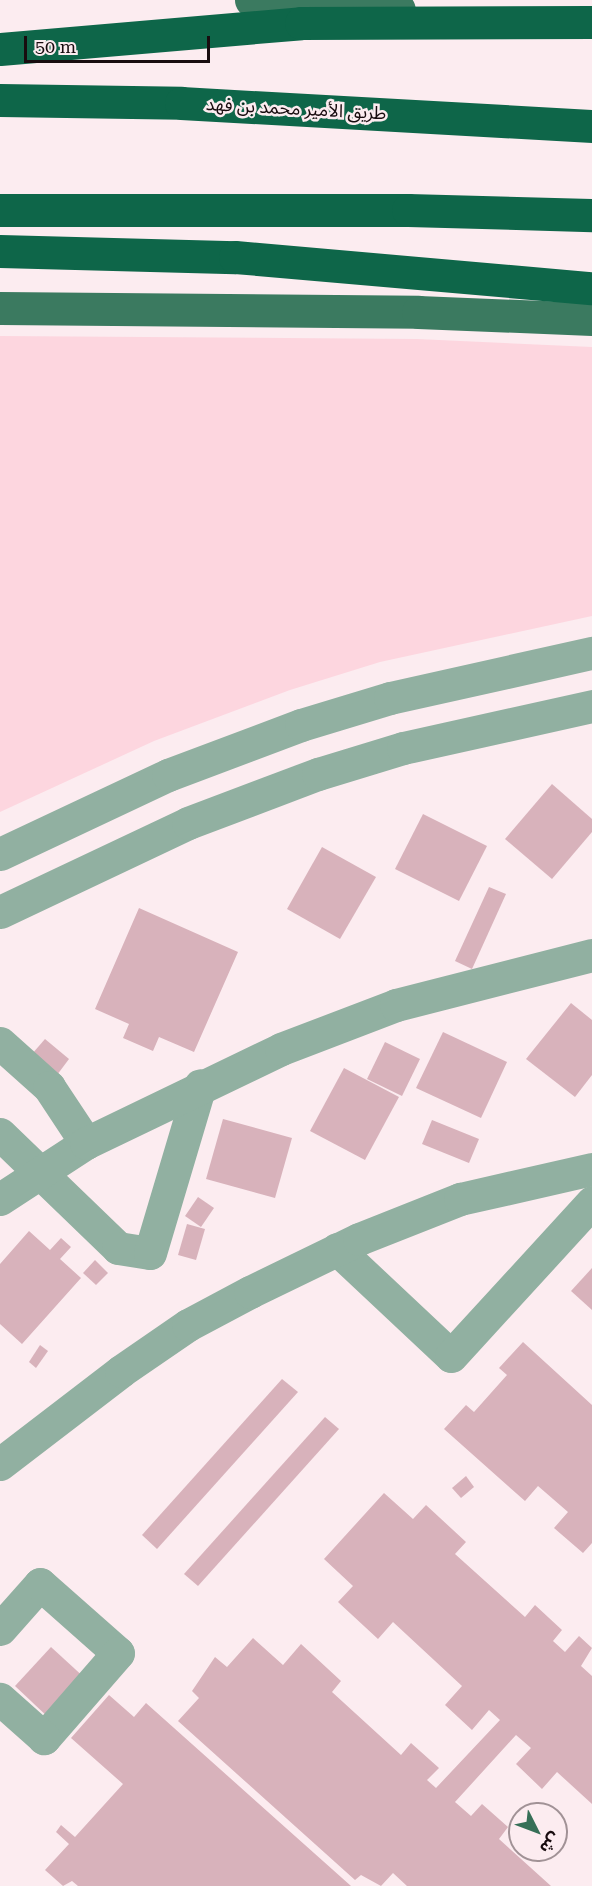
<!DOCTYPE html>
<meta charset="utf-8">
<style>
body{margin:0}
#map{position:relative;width:592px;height:1886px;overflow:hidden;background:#fcecf0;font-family:"Roboto Serif","Noto Sans Arabic",serif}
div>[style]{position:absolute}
.green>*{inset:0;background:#fdd6df}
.building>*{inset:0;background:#d8b2bb}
.minor>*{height:33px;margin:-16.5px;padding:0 16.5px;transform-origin:16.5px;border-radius:16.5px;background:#91b0a1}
.major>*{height:33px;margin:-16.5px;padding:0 16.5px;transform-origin:16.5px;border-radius:16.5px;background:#3b7a60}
.highway>*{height:33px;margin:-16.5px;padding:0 16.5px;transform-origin:16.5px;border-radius:16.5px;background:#0e6649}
span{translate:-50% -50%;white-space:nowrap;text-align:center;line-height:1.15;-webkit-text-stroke:5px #fcecf0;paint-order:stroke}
.street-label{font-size:18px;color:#180c0f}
.north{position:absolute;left:508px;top:1802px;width:60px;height:60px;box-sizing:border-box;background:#fcecf0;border:2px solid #a19296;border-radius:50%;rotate:132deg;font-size:16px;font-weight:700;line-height:24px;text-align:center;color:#180c0f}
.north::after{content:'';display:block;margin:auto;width:21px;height:27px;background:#366f57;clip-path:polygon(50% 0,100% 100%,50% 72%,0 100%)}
.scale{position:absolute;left:24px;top:36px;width:186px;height:27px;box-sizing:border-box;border:3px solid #180c0f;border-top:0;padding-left:8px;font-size:18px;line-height:21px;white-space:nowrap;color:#180c0f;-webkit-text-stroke:4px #fcecf0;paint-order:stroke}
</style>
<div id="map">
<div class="green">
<div style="clip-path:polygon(0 336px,417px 339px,592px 347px,592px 616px,380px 662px,290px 690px,154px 741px,0 812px)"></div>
</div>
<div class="building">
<div style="clip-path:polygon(552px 784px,592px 819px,592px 832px,552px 879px,505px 839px)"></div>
<div style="clip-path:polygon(423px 814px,487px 846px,459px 901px,395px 869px)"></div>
<div style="clip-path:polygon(322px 847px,376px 877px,340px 939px,287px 909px)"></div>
<div style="clip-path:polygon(489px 887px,506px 894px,472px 969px,455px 961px)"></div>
<div style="clip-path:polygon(139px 908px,238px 952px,194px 1052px,159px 1037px,153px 1051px,123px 1038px,129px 1024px,95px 1009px)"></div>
<div style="clip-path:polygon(571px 1003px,592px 1020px,592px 1075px,575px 1097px,526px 1059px)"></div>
<div style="clip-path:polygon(443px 1032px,507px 1062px,481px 1118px,416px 1088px)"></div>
<div style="clip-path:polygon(45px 1039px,69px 1059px,57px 1075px,32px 1054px)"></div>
<div style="clip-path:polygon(385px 1042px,420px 1059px,402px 1096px,367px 1079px)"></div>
<div style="clip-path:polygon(344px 1068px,399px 1097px,365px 1160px,310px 1131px)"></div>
<div style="clip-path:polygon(223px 1119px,292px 1138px,275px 1198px,206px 1179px)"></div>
<div style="clip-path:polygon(432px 1120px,479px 1139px,469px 1163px,422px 1144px)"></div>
<div style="clip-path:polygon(198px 1197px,214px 1208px,201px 1227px,185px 1216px)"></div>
<div style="clip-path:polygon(187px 1224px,205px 1229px,196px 1260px,178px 1255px)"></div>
<div style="clip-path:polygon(29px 1231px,50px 1250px,61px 1238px,71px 1247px,60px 1259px,81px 1278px,22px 1344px,0 1324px,0 1264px)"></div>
<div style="clip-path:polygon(95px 1260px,108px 1273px,96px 1285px,83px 1273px)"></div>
<div style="clip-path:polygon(592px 1268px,592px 1310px,571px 1291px)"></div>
<div style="clip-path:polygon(523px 1342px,592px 1405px,592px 1543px,583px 1553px,554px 1528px,568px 1512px,538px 1486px,525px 1501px,444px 1429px,466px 1405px,474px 1412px,507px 1375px,499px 1368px)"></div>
<div style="clip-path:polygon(40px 1345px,48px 1351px,36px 1368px,29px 1362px)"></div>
<div style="clip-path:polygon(282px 1379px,298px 1392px,157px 1549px,142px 1535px)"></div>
<div style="clip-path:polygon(325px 1417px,339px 1429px,198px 1586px,184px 1574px)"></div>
<div style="clip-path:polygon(466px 1476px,474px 1487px,461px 1498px,452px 1488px)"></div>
<div style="clip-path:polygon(384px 1493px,413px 1519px,426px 1505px,466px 1542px,455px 1554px,525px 1617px,535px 1605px,562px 1630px,553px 1641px,565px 1652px,579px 1636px,592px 1648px,581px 1666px,592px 1676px,592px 1804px,557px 1772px,542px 1789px,516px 1764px,531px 1748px,516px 1735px,455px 1802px,471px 1816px,482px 1804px,508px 1827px,499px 1839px,551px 1886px,407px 1886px,393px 1873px,381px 1886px,361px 1875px,355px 1880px,178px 1721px,199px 1698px,192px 1691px,215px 1657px,227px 1667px,253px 1638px,283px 1665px,301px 1644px,341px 1681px,332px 1692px,401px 1755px,411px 1743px,439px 1768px,427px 1780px,436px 1788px,500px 1720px,489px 1710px,472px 1730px,445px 1705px,462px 1686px,393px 1622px,378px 1639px,338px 1602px,353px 1586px,324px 1559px)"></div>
<div style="clip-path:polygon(51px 1647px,87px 1680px,50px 1719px,15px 1686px)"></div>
<div style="clip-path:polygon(109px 1695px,134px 1717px,146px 1703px,351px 1886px,78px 1886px,72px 1881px,63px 1886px,45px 1870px,69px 1844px,56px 1832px,61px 1825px,75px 1837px,123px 1784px,71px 1738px)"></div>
</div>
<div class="minor">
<div style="left:0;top:854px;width:186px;rotate:-25.2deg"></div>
<div style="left:168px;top:775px;width:142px;rotate:-20.6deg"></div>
<div style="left:301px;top:725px;width:93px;rotate:-16.9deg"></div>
<div style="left:390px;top:698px;width:207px;rotate:-12.6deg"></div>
<div style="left:0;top:912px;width:208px;rotate:-25.3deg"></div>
<div style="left:188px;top:823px;width:139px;rotate:-20.7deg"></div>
<div style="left:318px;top:774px;width:89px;rotate:-17deg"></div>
<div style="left:403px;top:748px;width:194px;rotate:-12.5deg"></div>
<div style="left:0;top:1043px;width:66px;rotate:41.9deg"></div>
<div style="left:49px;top:1087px;width:67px;rotate:56.5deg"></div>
<div style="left:0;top:1134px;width:164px;rotate:44deg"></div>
<div style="left:118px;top:1248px;width:32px;rotate:9deg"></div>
<div style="left:150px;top:1253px;width:175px;rotate:-73.4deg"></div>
<div style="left:0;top:1199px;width:103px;rotate:-33.1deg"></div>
<div style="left:86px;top:1143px;width:216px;rotate:-25.7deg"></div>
<div style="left:281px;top:1049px;width:123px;rotate:-20.9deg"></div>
<div style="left:396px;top:1005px;width:202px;rotate:-14.3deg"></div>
<div style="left:337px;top:1249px;width:156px;rotate:43.2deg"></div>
<div style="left:451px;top:1356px;width:209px;rotate:-47.5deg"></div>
<div style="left:0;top:1464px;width:153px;rotate:-37.5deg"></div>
<div style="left:121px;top:1371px;width:81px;rotate:-34.5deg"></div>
<div style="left:188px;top:1325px;width:70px;rotate:-28deg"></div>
<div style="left:250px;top:1292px;width:121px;rotate:-25.9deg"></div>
<div style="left:359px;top:1239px;width:109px;rotate:-21.6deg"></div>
<div style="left:460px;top:1199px;width:135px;rotate:-12.8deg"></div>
<div style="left:0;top:1629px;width:60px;rotate:-48.4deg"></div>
<div style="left:40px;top:1584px;width:104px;rotate:41.5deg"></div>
<div style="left:118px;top:1653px;width:113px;rotate:131deg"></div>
<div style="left:44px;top:1738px;width:59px;rotate:-138.4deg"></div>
</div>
<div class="major">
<div style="left:251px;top:0;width:148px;rotate:3.5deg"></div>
<div style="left:0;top:308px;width:418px;rotate:0.5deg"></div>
<div style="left:418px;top:312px;width:174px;rotate:2.3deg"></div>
</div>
<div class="highway">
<div style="left:0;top:49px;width:302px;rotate:-4.9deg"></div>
<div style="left:301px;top:23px;width:291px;rotate:-0.2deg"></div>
<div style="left:0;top:100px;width:181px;rotate:0.9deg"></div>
<div style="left:181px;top:103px;width:412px;rotate:3.2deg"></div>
<div style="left:0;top:210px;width:408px"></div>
<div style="left:408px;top:210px;width:184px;rotate:1.6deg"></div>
<div style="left:0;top:251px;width:235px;rotate:1.5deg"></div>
<div style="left:235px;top:257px;width:358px;rotate:5deg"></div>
</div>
<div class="street-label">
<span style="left:296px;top:109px;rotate:3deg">طريق الأمير محمد بن فهد</span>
</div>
<div class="north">ش</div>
<div class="scale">50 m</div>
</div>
